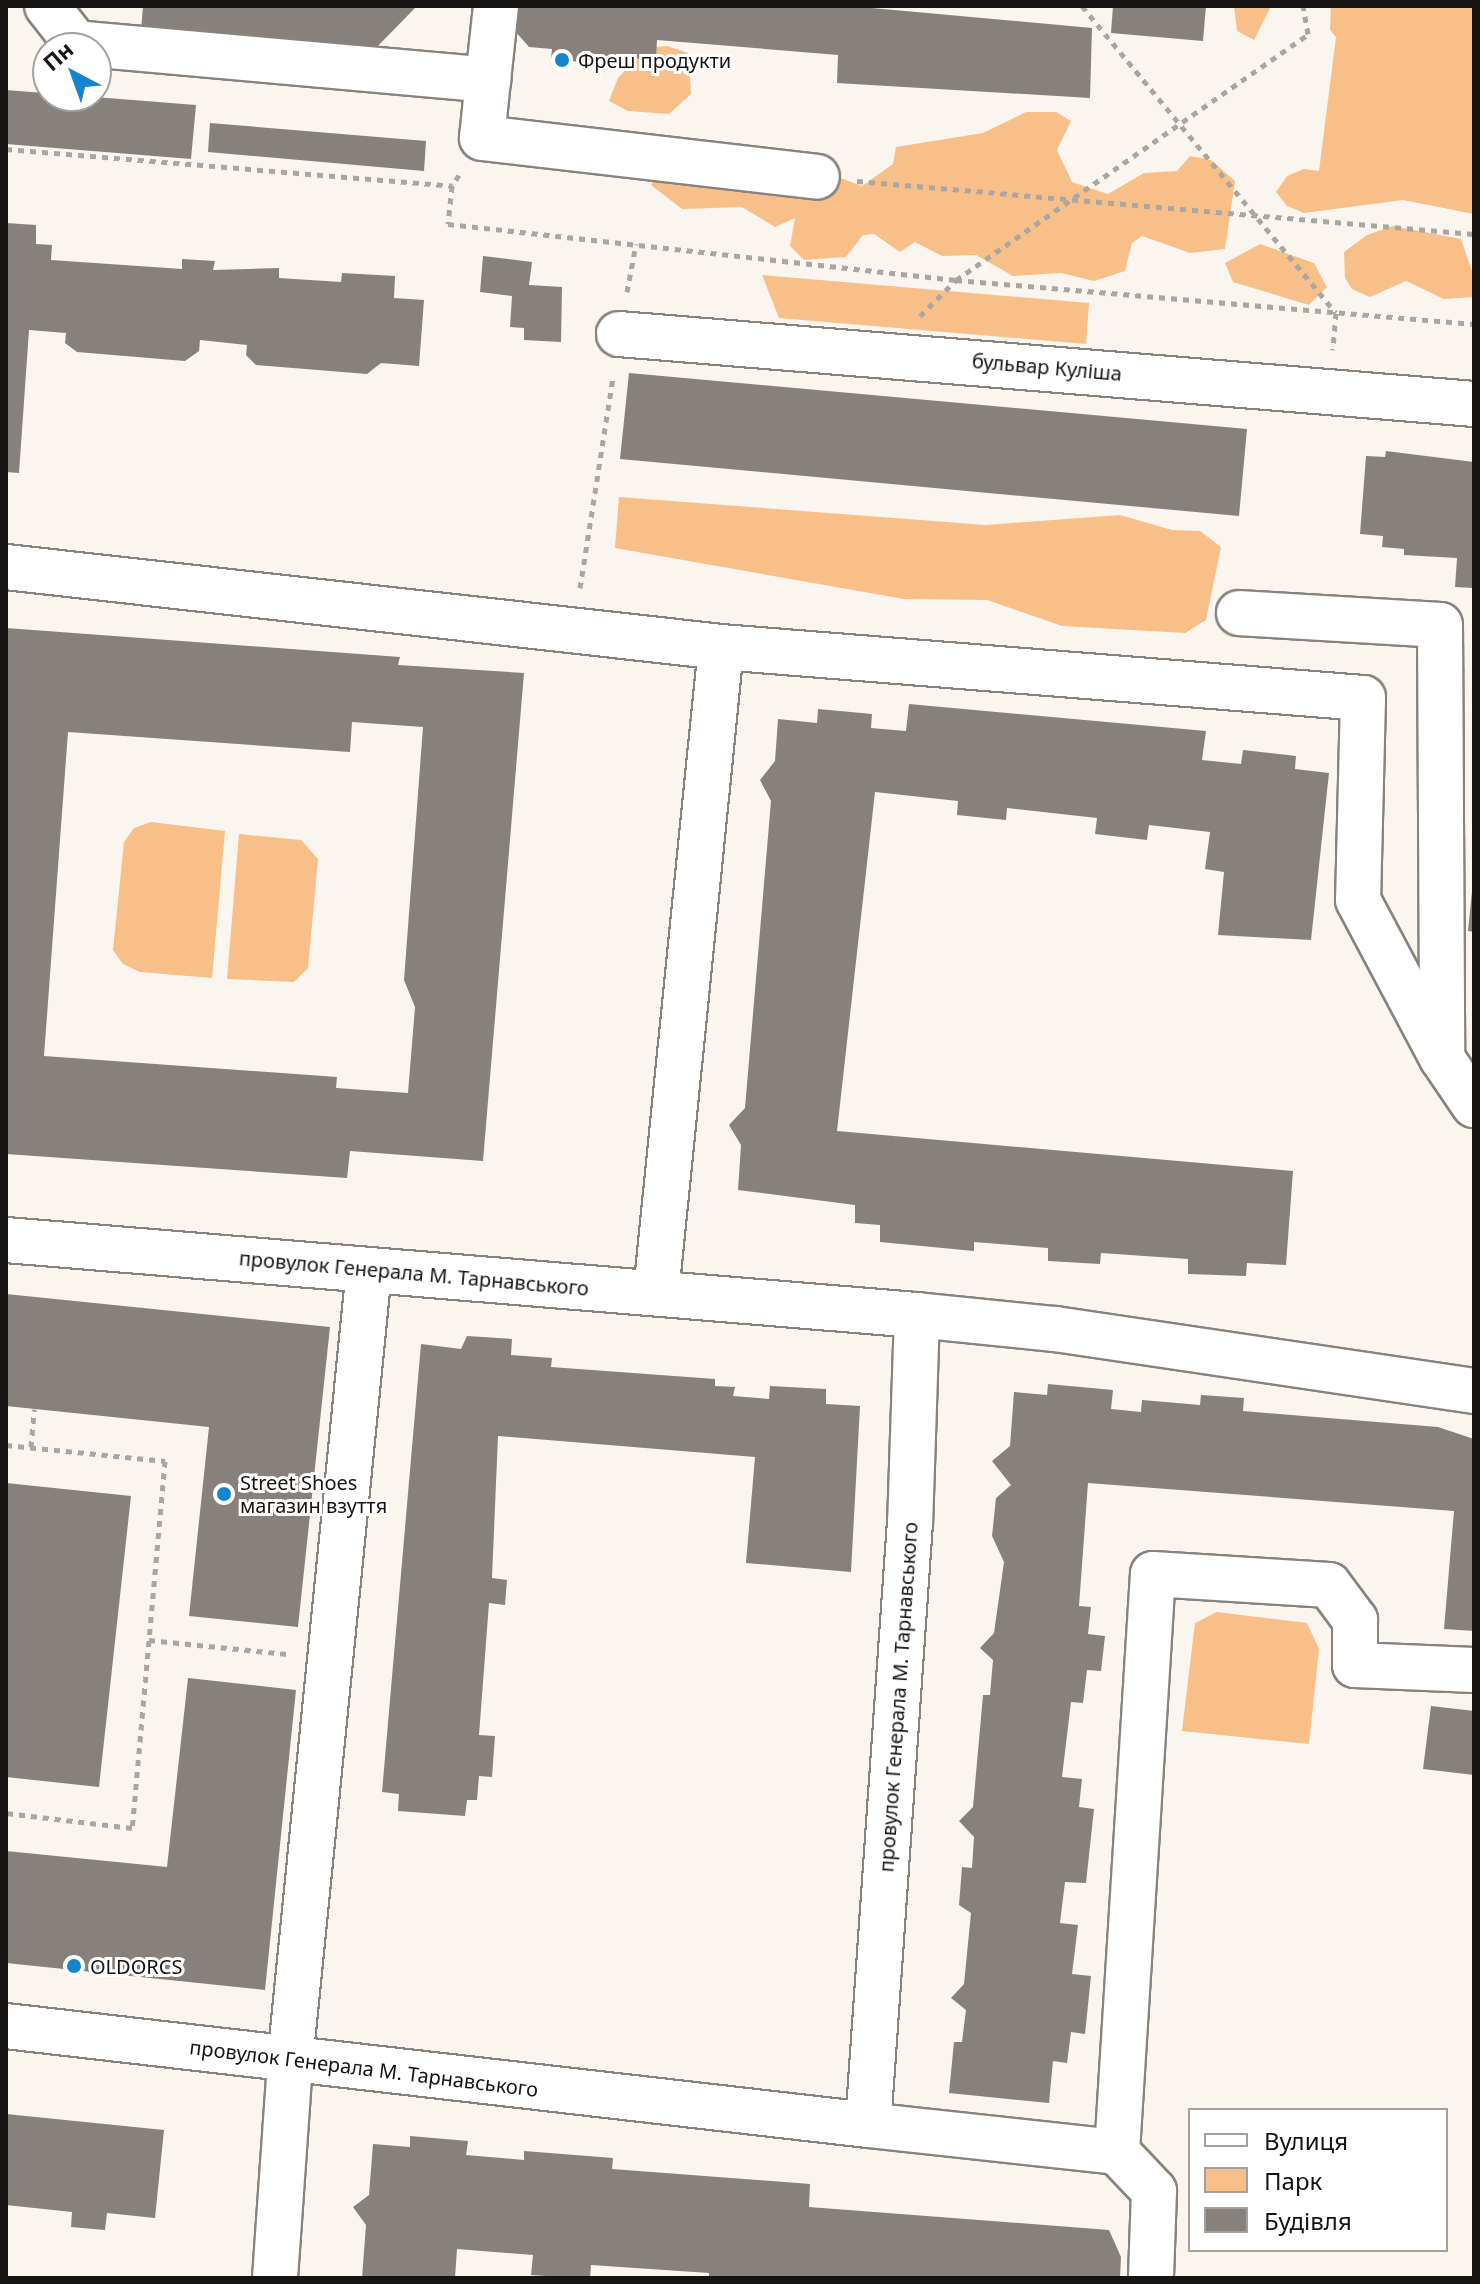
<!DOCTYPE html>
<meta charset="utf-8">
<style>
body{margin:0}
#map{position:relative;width:1480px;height:2284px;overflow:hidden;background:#faf5ef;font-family:"Noto Sans",sans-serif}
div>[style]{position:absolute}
.green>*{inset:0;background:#f8bf88}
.building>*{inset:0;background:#86817c}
.path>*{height:5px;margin-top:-2.5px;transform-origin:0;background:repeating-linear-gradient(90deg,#aaa6a2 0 6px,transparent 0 12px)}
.roads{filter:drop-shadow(2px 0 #88837e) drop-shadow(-2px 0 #88837e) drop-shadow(0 2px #88837e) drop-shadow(0 -2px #88837e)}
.minor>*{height:44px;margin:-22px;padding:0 22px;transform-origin:22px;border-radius:22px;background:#fff}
.dots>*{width:22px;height:22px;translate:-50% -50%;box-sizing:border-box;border:4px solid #fff;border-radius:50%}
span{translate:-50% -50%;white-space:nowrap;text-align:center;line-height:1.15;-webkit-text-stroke:6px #fff;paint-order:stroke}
.poi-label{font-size:20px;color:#161412}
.left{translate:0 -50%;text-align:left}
.street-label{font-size:20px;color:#161412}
.frame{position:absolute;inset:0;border:8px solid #161412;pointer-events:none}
.legend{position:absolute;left:1188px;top:2108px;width:260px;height:144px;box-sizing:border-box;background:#fff;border:2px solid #a2a1a0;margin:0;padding:10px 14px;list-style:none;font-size:24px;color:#161412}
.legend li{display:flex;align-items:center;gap:16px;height:40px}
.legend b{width:40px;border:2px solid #a2a1a0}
.north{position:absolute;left:32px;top:32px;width:80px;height:80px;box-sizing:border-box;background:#fff;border:2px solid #a2a1a0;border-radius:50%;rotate:319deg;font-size:22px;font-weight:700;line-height:32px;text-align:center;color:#161412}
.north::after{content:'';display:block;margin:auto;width:28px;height:36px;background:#1785ce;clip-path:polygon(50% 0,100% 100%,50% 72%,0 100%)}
</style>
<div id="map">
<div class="green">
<div style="clip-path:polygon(1234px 6px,1271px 6px,1254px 40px,1237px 31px)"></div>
<div style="clip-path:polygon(1331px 6px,1474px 6px,1474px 214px,1403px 200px,1304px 213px,1287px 206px,1276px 192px,1287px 176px,1304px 169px,1319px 171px,1336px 37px,1330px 30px)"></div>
<div style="clip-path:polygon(667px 46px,688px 53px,691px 94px,669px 114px,628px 111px,609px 101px,618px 78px,646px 48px)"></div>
<div style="clip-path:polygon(1026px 112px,1056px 112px,1071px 121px,1057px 150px,1072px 182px,1108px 194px,1144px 173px,1177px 171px,1190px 156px,1211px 160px,1235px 181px,1225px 249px,1190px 253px,1142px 236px,1132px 243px,1125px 271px,1094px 281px,1061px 273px,1013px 276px,976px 255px,942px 256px,915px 242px,900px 252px,874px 234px,863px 235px,846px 257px,804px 260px,790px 246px,795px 218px,775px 227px,742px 207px,682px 209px,651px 185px,658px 162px,811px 167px,862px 186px,893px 164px,896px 147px,983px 133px)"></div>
<div style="clip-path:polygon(1393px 226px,1461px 239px,1474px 277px,1474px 297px,1444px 299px,1406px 281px,1370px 297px,1352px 289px,1345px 278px,1344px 252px,1367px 235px)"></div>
<div style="clip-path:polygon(1260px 244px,1314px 263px,1327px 287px,1309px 305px,1233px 282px,1225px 263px)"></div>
<div style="clip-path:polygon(762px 275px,1089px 303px,1086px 344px,779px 318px)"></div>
<div style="clip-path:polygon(619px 497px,986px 525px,1120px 515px,1172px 530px,1200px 531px,1221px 547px,1206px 620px,1185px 633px,1062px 626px,987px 600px,904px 599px,615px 548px)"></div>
<div style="clip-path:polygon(151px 822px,225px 831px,212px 978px,140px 972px,123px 964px,113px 950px,124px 842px,134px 828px)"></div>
<div style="clip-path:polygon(239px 834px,301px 840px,318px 859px,308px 968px,294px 982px,227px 979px)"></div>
<div style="clip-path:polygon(1217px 1612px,1307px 1623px,1319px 1649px,1309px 1744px,1182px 1731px,1195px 1623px)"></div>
</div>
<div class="building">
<div style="clip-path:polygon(143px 6px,417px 6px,372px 52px,141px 31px)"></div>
<div style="clip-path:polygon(519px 6px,850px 6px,1092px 28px,1090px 98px,837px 83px,838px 55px,657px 40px,656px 60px,632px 58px,632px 67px,551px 59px,552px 49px,529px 47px,515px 31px)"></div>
<div style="clip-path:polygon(1113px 6px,1206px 6px,1203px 41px,1111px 33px)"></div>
<div style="clip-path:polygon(6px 90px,196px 105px,191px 159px,6px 144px)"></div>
<div style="clip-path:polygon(210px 123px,426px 141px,424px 171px,208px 152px)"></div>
<div style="clip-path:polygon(6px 223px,36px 225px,36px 244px,52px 245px,51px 260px,182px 269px,182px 259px,215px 261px,213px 270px,279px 268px,279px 278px,341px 282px,342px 273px,395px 276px,394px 298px,424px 300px,419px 366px,381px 363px,367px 374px,256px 365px,246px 355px,247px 345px,200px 340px,199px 351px,185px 361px,77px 352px,65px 343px,66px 333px,29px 330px,19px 473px,6px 472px)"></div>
<div style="clip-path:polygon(483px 256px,532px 262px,529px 285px,562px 287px,561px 342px,524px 340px,524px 328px,510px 327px,512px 296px,480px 292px)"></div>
<div style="clip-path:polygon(629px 373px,1247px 429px,1239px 516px,620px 459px)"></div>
<div style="clip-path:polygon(1386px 451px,1474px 462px,1474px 588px,1455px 587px,1457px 558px,1404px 555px,1404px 549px,1382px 547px,1383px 536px,1360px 534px,1366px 456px,1385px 457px)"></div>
<div style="clip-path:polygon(evenodd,6px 628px,400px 657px,398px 665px,524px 673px,483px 1161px,350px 1151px,347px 1178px,6px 1154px,6px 628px,352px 722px,423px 727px,404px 980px,415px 1007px,408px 1093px,336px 1088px,337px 1077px,44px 1056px,68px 732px,350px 752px,352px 722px)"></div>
<div style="clip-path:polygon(909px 704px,1206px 731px,1202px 760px,1241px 764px,1243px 750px,1296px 756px,1295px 769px,1329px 773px,1311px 940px,1218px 935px,1224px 872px,1205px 869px,1210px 832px,1149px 825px,1147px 840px,1095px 834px,1097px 818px,1007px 808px,1006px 820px,957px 815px,958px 801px,875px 792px,837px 1131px,1293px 1171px,1286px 1265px,1247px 1263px,1246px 1276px,1188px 1274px,1188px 1259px,1101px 1253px,1100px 1264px,1048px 1261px,1048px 1248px,974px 1242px,974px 1251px,880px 1242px,880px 1225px,855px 1223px,855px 1205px,738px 1190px,741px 1145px,729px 1125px,745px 1108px,771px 801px,760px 780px,775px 761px,778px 719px,817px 723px,818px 709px,872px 714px,871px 728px,906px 731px)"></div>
<div style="clip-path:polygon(1472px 891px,1474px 892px,1474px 932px,1468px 931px)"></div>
<div style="clip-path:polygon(6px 1294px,330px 1327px,298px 1627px,189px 1616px,209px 1427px,6px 1406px)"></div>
<div style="clip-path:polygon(467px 1336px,512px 1339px,511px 1355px,552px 1358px,551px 1367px,715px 1379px,715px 1386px,735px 1387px,733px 1396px,769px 1399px,770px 1386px,826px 1389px,826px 1404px,860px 1406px,851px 1572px,746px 1563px,755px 1457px,498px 1436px,492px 1578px,507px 1580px,505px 1605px,489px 1603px,479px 1735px,495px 1736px,492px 1777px,479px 1776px,477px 1800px,467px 1800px,465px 1816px,398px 1811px,399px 1794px,382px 1792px,421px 1344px,461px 1349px)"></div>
<div style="clip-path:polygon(1048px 1384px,1113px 1390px,1111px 1409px,1141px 1412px,1142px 1400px,1200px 1405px,1201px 1395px,1244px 1398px,1243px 1411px,1438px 1427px,1474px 1439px,1474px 1631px,1444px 1629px,1454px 1511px,1088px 1483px,1079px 1606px,1091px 1607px,1088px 1634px,1105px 1636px,1101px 1671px,1087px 1670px,1083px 1703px,1071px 1702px,1062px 1777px,1082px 1779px,1079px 1807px,1094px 1809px,1086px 1883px,1065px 1882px,1060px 1923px,1078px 1925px,1072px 1974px,1091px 1976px,1085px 2034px,1071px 2032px,1067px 2063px,1053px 2061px,1049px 2103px,949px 2093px,954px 2042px,962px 2042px,966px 2010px,951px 1998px,964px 1984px,971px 1913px,959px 1905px,962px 1867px,972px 1868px,974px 1837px,959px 1821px,973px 1807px,983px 1695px,990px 1695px,993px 1660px,980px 1648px,994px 1633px,1004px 1562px,992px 1536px,996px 1498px,1011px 1485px,992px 1461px,1010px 1446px,1014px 1392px,1047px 1395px)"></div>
<div style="clip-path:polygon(6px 1483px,131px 1496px,99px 1787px,6px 1777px)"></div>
<div style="clip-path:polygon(188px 1678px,296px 1690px,265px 1990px,6px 1963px,6px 1851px,167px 1867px)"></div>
<div style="clip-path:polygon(1431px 1706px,1474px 1711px,1474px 1775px,1423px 1769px)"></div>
<div style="clip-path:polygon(6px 2114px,164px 2130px,155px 2218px,107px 2213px,105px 2230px,71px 2227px,72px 2212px,6px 2205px)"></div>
<div style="clip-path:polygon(410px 2136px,468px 2141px,466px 2155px,524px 2160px,524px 2151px,613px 2158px,612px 2169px,810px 2184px,809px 2207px,1109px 2230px,1121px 2257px,1120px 2278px,709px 2278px,709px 2273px,591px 2265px,590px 2278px,577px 2278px,531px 2275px,533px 2255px,457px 2249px,455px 2278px,362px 2278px,366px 2225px,353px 2207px,369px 2195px,373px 2144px,410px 2147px)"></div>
</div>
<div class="path">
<div style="left:1082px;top:6px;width:398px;rotate:50.4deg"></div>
<div style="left:1336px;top:313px;width:37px;rotate:95deg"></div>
<div style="left:6px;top:149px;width:448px;rotate:4.7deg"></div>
<div style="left:459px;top:175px;width:13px;rotate:122deg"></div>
<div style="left:452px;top:186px;width:38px;rotate:96deg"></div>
<div style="left:448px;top:224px;width:511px;rotate:6.29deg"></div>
<div style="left:956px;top:280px;width:520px;rotate:4.86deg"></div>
<div style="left:857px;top:181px;width:619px;rotate:4.91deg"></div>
<div style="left:627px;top:292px;width:49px;rotate:-79.4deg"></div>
<div style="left:920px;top:316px;width:51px;rotate:-45deg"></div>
<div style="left:956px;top:280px;width:429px;rotate:-34.9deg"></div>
<div style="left:1308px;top:34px;width:28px;rotate:-100deg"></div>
<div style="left:580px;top:588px;width:214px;rotate:-81.1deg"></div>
<div style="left:6px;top:1445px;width:160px;rotate:5.7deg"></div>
<div style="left:165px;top:1461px;width:368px;rotate:95.1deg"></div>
<div style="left:132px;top:1828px;width:127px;rotate:-173.2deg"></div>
<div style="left:31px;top:1447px;width:38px;rotate:-85deg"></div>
<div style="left:149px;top:1640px;width:139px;rotate:5.8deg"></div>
</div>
<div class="roads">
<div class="minor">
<div style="left:47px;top:6px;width:47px;rotate:51.9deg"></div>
<div style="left:76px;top:43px;width:414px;rotate:5.1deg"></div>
<div style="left:488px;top:80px;width:74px;rotate:-83.8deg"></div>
<div style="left:488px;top:80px;width:58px;rotate:95.9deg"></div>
<div style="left:482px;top:138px;width:337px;rotate:6.6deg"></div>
<div style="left:619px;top:334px;width:858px;rotate:4.68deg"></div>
<div style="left:6px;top:567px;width:719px;rotate:6.38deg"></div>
<div style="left:1239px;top:613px;width:201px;rotate:3.4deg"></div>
<div style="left:1440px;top:625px;width:425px;rotate:89.7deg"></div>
<div style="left:6px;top:1240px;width:914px;rotate:4.71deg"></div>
<div style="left:917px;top:1315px;width:207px;rotate:91.9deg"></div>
<div style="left:910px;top:1522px;width:604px;rotate:93.98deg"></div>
<div style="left:868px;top:2125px;width:868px;rotate:-173.45deg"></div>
<div style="left:656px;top:1293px;width:649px;rotate:-84.25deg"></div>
<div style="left:721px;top:647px;width:644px;rotate:4.54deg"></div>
<div style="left:1363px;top:698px;width:202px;rotate:91.4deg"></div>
<div style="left:1358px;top:900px;width:179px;rotate:62deg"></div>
<div style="left:1442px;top:1058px;width:57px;rotate:55.8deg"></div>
<div style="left:917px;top:1315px;width:139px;rotate:5.8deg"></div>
<div style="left:1055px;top:1329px;width:424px;rotate:8.4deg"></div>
<div style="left:868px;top:2125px;width:250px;rotate:6.2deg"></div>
<div style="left:1117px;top:2152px;width:54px;rotate:46.5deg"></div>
<div style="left:1154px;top:2191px;width:87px;rotate:92deg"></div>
<div style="left:1117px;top:2152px;width:579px;rotate:-86.44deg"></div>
<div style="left:1153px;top:1574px;width:176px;rotate:3.6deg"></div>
<div style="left:1329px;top:1585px;width:44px;rotate:53.4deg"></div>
<div style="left:1355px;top:1620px;width:45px;rotate:90deg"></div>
<div style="left:1355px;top:1665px;width:119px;rotate:2.4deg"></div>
<div style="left:275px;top:2278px;width:218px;rotate:-86deg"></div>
<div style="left:290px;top:2061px;width:795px;rotate:-84.3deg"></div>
</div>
</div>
<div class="dots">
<div style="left:562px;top:60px;background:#1785ce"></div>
<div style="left:224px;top:1494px;background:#1785ce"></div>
<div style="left:74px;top:1966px;background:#1785ce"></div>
</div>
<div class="poi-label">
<span class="left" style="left:578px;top:60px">Фреш продукти</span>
<span class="left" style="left:240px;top:1494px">Street Shoes<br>магазин взуття</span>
<span class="left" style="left:90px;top:1966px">OLDORCS</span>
</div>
<div class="street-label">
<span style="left:1047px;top:367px;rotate:5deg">бульвар Куліша</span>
<span style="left:414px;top:1273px;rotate:5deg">провулок Генерала М. Тарнавського</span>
<span style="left:898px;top:1697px;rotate:-86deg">провулок Генерала М. Тарнавського</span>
<span style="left:364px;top:2068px;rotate:7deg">провулок Генерала М. Тарнавського</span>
</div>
<div class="frame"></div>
<ul class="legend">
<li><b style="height:10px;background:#fff"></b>Вулиця</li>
<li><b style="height:22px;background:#f8bf88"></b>Парк</li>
<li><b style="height:22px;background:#86817c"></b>Будівля</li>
</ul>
<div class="north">Пн</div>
</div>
